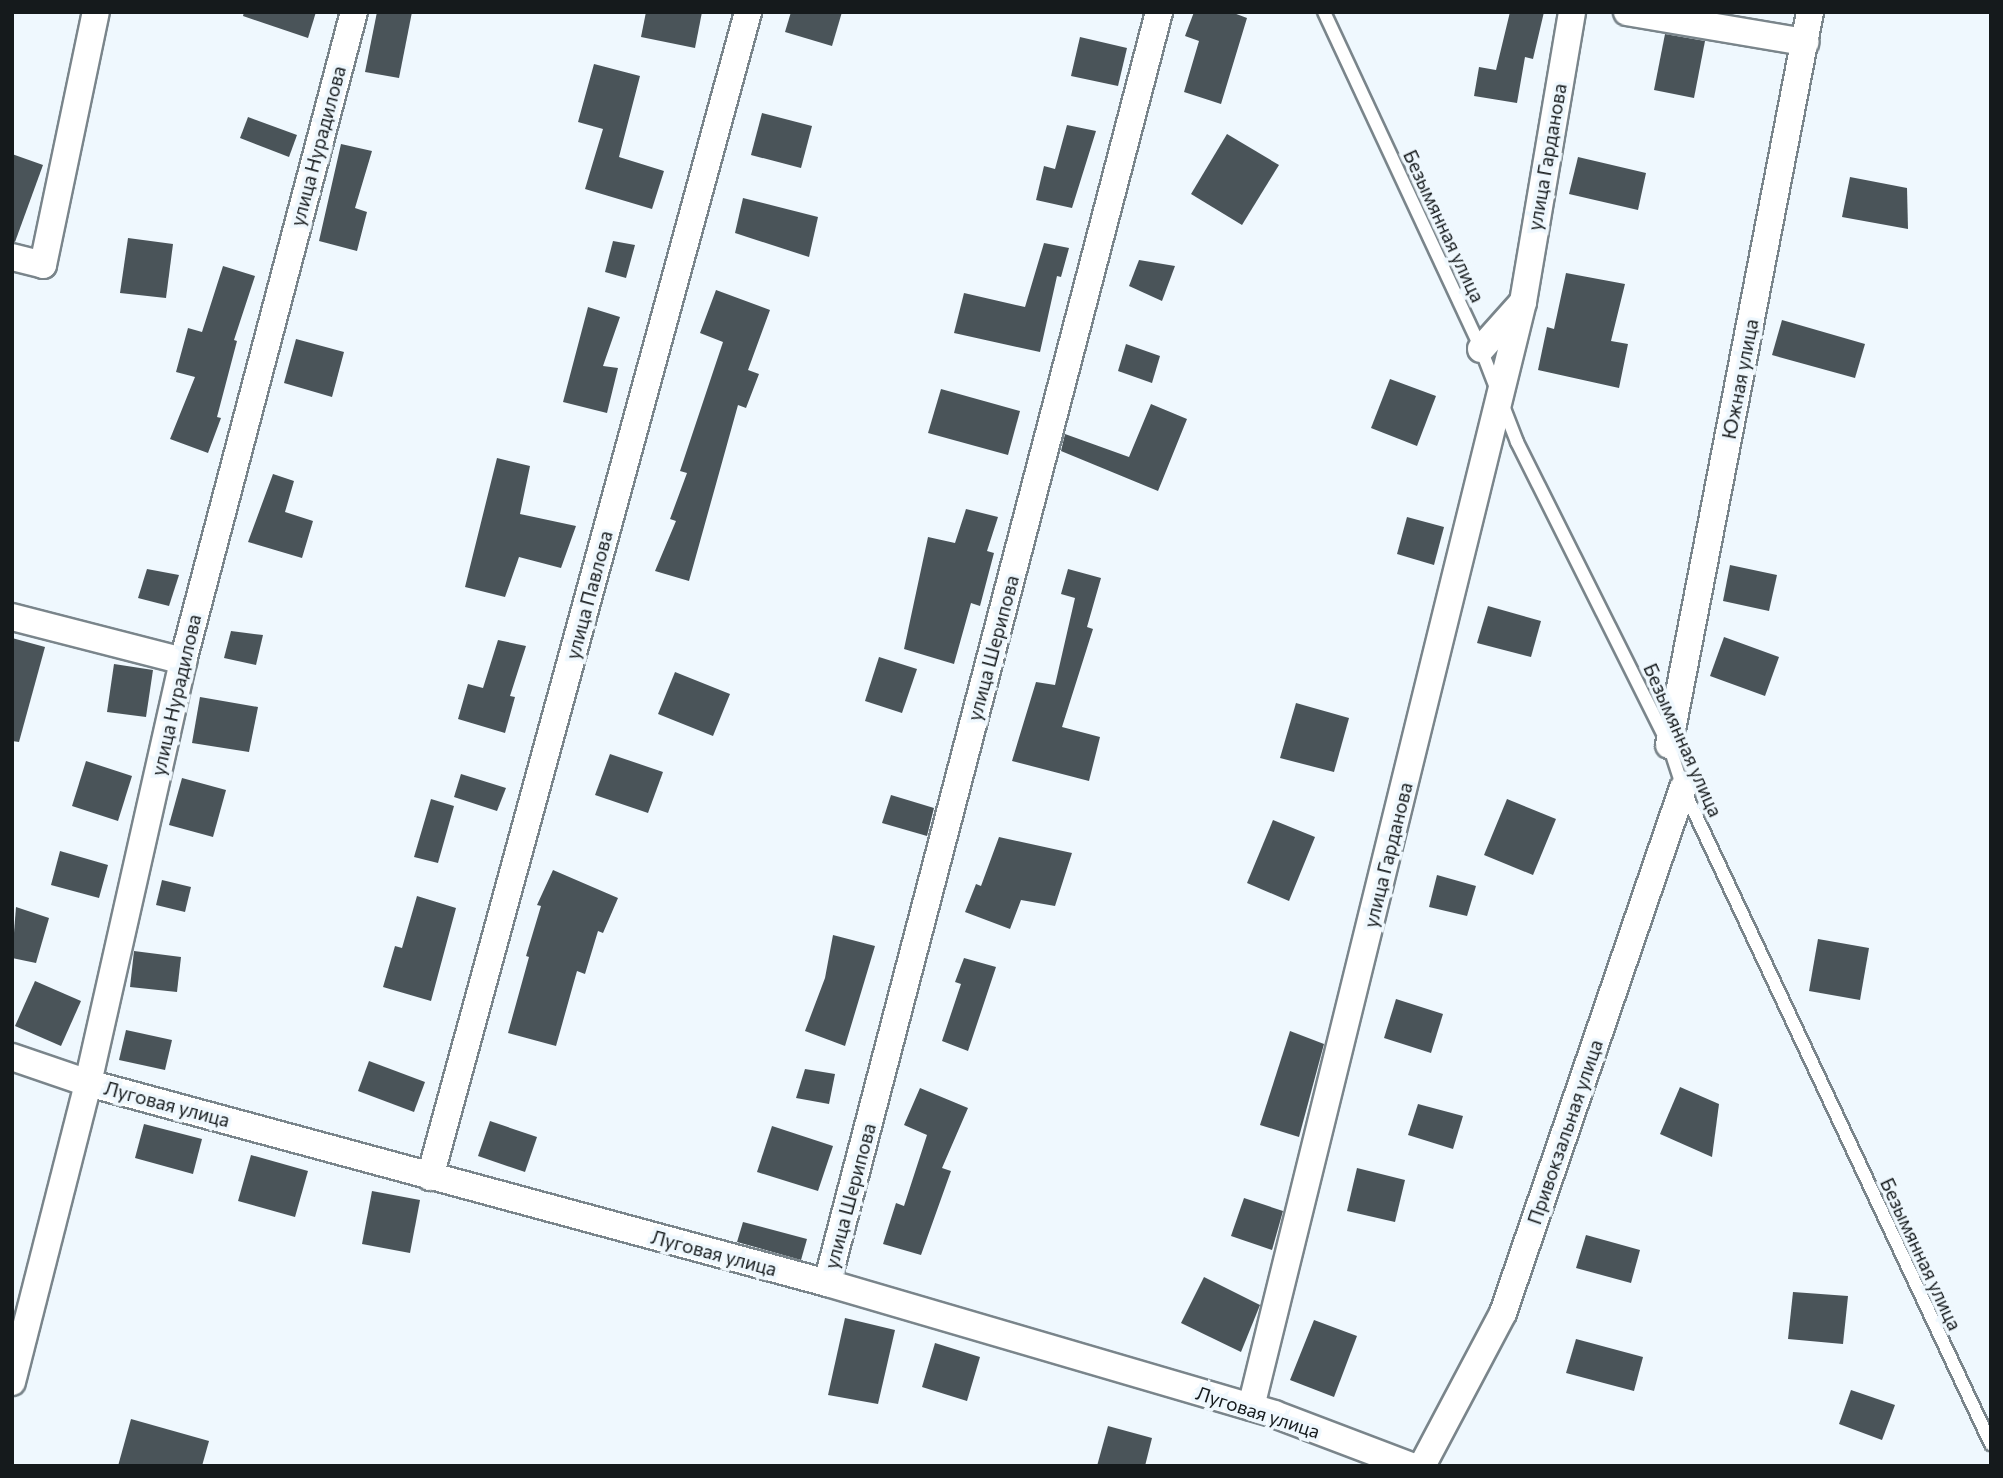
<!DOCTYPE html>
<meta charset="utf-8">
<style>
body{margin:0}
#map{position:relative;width:2003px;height:1478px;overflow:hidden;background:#eff8fe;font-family:Commissioner,sans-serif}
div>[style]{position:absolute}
.building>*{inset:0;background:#4a5459}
.roads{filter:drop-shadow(2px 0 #7a858b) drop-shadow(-2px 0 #7a858b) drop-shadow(0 2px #7a858b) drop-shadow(0 -2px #7a858b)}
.lane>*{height:12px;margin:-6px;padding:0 6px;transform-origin:6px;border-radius:6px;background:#fff}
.street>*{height:26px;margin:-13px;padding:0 13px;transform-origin:13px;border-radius:13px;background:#fff}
span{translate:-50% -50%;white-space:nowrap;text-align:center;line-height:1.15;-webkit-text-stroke:7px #eff8fe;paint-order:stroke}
.street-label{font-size:19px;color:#151a1c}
.frame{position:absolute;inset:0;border:14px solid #151a1c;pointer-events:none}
</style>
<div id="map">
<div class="building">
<div style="clip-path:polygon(244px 12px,316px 12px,308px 38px,243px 16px)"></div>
<div style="clip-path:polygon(377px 12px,412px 12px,399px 78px,365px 72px)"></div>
<div style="clip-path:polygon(646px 12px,702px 12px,695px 48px,641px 37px)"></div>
<div style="clip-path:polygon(791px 12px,842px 12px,832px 46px,785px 32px)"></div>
<div style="clip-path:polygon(1194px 12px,1231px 12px,1247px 18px,1221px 104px,1184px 92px,1199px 41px,1185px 36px)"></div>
<div style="clip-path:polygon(1510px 12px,1544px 12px,1533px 59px,1525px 57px,1517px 103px,1474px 96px,1479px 67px,1496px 70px)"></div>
<div style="clip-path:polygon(1665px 34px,1705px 41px,1694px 98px,1654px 90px)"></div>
<div style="clip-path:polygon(1080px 37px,1127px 48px,1118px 86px,1071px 76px)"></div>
<div style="clip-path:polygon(594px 64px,640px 76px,619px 157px,664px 171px,652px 209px,585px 189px,603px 129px,578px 122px)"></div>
<div style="clip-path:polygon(762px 113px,812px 126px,801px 168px,751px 155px)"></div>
<div style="clip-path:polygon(248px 117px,297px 135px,289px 157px,240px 138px)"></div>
<div style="clip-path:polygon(1067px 125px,1096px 131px,1072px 208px,1036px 200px,1044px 166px,1055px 169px)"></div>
<div style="clip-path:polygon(1227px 134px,1279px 165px,1242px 225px,1191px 194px)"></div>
<div style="clip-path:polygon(341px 144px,372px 151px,355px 208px,367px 212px,357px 251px,319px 241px)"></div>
<div style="clip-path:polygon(12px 154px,43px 165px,15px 242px,12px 241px)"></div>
<div style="clip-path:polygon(1578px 157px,1646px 173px,1638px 210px,1569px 194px)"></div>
<div style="clip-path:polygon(1850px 177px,1907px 188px,1908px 229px,1842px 217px)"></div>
<div style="clip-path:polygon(743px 198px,818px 217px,809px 257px,735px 233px)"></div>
<div style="clip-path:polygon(128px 238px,173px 244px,166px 298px,120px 293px)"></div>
<div style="clip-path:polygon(613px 241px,635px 245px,626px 278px,605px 272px)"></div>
<div style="clip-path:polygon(1044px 243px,1069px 248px,1061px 277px,1057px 276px,1040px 352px,954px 333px,964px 293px,1025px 307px)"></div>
<div style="clip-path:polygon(1139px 260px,1175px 266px,1162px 301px,1129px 286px)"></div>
<div style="clip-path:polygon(223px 266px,255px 276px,234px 340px,237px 341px,217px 417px,221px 418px,208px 453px,170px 439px,195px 377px,176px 372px,188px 328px,202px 332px)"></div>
<div style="clip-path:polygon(1566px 273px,1625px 284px,1611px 341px,1628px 344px,1619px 388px,1538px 370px,1547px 327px,1554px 329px)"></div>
<div style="clip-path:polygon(716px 290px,770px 310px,748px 370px,759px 374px,746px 408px,738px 405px,689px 581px,655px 571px,676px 521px,670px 519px,687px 473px,680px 471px,723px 342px,700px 333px)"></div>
<div style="clip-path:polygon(588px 307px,620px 317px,603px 366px,618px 368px,607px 413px,563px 402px)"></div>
<div style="clip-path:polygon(1782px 320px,1865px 344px,1855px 378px,1772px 355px)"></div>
<div style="clip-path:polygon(296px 339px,344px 352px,332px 397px,284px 383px)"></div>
<div style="clip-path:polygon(1126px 344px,1160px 356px,1152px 383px,1118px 371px)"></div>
<div style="clip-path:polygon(1390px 379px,1436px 396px,1417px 446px,1371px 428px)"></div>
<div style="clip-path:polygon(941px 389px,1020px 411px,1008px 455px,928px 433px)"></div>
<div style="clip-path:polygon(1151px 404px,1187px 419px,1158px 491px,1061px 451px,1065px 434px,1129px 457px)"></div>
<div style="clip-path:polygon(497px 458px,530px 466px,520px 514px,576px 526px,561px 568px,519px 557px,505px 597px,465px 587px)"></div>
<div style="clip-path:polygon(273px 474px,294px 481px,285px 512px,313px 521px,302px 558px,248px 542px)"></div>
<div style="clip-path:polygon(966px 509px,998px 517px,987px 551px,994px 553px,980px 606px,971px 603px,954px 664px,904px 649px,928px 537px,955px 543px)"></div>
<div style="clip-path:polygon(1407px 517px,1444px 527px,1434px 565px,1397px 554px)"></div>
<div style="clip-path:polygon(1730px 565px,1777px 575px,1769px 611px,1723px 601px)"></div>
<div style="clip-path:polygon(147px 569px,179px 575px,169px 606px,138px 598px)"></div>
<div style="clip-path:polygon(1068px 569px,1101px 578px,1087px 627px,1093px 629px,1062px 727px,1100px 737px,1089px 781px,1012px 761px,1036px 682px,1055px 685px,1075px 598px,1061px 594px)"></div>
<div style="clip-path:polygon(1488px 606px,1541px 621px,1531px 657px,1477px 643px)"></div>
<div style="clip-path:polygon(231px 631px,263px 635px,256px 665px,224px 658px)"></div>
<div style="clip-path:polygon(1724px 637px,1779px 657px,1765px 696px,1710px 676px)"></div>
<div style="clip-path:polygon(12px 638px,45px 647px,19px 742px,12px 741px)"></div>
<div style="clip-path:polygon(498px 640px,526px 646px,510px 696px,515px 697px,505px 733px,458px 719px,468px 684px,483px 688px)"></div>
<div style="clip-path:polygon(879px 657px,917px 669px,902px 713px,865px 701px)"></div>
<div style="clip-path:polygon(114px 664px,153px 670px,146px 717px,107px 712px)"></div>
<div style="clip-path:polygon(675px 672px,730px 694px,713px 736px,658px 714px)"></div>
<div style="clip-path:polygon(200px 697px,258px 707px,249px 752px,192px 743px)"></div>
<div style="clip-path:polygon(1296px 703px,1349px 718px,1334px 772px,1280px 758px)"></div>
<div style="clip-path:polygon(610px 754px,663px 772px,648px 813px,595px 795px)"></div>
<div style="clip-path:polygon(86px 761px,132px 776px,118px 821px,72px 806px)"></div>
<div style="clip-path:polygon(461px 774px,506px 788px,497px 811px,454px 797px)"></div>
<div style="clip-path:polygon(182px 778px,226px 790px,213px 837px,169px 825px)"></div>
<div style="clip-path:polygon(891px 795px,934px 808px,927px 836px,882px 823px)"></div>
<div style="clip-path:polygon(431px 799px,454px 806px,438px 863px,414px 857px)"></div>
<div style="clip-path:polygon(1507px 799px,1556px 819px,1533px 875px,1484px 855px)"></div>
<div style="clip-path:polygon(1273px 820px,1315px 837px,1289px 901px,1247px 883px)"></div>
<div style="clip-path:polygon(999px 837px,1072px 853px,1055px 906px,1021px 900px,1010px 929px,965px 912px,976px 884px,981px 886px)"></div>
<div style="clip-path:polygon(60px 851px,108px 865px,99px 898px,51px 885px)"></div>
<div style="clip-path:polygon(553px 870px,618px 898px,603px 933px,598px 931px,585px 974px,577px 971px,556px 1046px,508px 1033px,529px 957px,526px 956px,541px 906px,537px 905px)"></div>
<div style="clip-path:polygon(1437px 875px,1476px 886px,1467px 916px,1429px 907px)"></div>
<div style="clip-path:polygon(162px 880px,191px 887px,185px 912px,156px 905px)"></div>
<div style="clip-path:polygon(417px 896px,456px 908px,431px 1001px,383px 987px,395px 946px,402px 948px)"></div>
<div style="clip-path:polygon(16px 907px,49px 918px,36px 963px,12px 958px)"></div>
<div style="clip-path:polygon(833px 935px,875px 946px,845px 1046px,805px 1031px,825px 978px)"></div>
<div style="clip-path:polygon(1818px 939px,1869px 948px,1860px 1000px,1809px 991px)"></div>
<div style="clip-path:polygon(134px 951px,181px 957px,177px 992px,130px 987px)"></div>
<div style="clip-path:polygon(964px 958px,996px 967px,968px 1051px,942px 1041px,961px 984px,955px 982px)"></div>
<div style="clip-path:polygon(35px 981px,81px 1001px,61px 1046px,15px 1026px)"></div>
<div style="clip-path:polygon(1396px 999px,1443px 1014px,1431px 1053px,1384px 1038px)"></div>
<div style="clip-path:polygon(126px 1030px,172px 1040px,165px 1070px,119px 1060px)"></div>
<div style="clip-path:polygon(1290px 1031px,1324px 1044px,1299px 1137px,1260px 1125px)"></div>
<div style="clip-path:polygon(369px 1061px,425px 1082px,414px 1112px,358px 1091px)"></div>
<div style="clip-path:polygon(805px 1069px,835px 1074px,829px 1104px,796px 1098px)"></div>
<div style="clip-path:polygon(1680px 1087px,1719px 1104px,1712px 1157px,1660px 1134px)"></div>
<div style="clip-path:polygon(920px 1088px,968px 1108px,942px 1168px,951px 1171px,921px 1255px,883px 1244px,896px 1203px,904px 1206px,927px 1135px,904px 1125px)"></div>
<div style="clip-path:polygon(1418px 1104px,1463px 1116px,1453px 1149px,1408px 1135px)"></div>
<div style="clip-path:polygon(490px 1121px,537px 1137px,525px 1172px,478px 1156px)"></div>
<div style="clip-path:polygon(144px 1124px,202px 1139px,193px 1174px,135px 1158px)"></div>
<div style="clip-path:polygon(772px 1126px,833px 1146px,818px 1191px,757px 1172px)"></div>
<div style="clip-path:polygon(251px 1155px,308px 1171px,295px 1217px,238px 1201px)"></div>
<div style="clip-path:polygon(1357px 1168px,1405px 1180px,1395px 1222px,1347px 1211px)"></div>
<div style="clip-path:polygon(372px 1191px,420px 1200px,410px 1253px,362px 1244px)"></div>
<div style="clip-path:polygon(1244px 1198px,1283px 1211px,1272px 1250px,1231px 1236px)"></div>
<div style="clip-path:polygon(743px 1222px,807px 1239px,801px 1260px,737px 1242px)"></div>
<div style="clip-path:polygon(1586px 1235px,1640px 1250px,1631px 1283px,1576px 1268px)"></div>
<div style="clip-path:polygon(1204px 1277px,1260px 1305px,1241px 1352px,1181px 1323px)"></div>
<div style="clip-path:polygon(1793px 1292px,1848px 1296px,1843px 1344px,1788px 1339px)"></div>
<div style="clip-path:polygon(845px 1318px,895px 1330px,878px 1404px,828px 1395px)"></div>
<div style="clip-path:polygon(1314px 1320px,1357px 1336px,1334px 1397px,1290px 1380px)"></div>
<div style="clip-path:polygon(1576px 1339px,1643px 1357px,1634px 1391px,1566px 1373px)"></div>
<div style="clip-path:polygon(935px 1343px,980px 1357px,967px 1401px,922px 1387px)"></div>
<div style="clip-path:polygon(1851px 1390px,1895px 1405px,1882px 1440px,1839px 1424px)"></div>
<div style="clip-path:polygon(131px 1419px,209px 1441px,202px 1466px,118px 1466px)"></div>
<div style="clip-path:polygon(1108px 1426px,1152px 1438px,1145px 1466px,1097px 1466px)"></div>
</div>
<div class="roads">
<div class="lane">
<div style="left:1324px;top:12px;width:372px;rotate:65deg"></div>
<div style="left:1481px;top:349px;width:100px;rotate:68.8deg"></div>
<div style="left:1517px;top:442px;width:339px;rotate:63.4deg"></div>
<div style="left:1669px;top:745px;width:45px;rotate:72deg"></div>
<div style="left:1683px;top:788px;width:725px;rotate:64.85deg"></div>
</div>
<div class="street">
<div style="left:1627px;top:12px;width:181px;rotate:9.6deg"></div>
<div style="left:12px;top:257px;width:32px;rotate:14deg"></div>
<div style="left:43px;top:265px;width:258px;rotate:-78.2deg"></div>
<div style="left:1481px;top:349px;width:63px;rotate:-48.2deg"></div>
<div style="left:1523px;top:302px;width:294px;rotate:-80.4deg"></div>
<div style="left:12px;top:617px;width:177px;rotate:14.4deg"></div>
<div style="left:1669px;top:745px;width:746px;rotate:-79.11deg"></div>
<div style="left:12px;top:1057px;width:80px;rotate:18.9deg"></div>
<div style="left:88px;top:1083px;width:766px;rotate:15.14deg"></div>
<div style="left:827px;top:1283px;width:466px;rotate:16.3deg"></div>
<div style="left:1274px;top:1414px;width:147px;rotate:20.8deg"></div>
<div style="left:430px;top:1177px;width:1208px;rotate:-74.73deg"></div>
<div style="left:827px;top:1283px;width:1314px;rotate:-75.36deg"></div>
<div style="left:12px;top:1382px;width:309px;rotate:-75.7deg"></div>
<div style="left:88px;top:1083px;width:433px;rotate:-77.3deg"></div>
<div style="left:183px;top:661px;width:671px;rotate:-75.24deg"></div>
<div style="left:1251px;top:1407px;width:1138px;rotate:-76.17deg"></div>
<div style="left:1422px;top:1466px;width:173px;rotate:-62.1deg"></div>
<div style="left:1503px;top:1313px;width:555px;rotate:-71.08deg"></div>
</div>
</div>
<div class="street-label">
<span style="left:318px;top:146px;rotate:-75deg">улица Нурадилова</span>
<span style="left:1547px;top:157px;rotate:-80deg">улица Гарданова</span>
<span style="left:1444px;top:226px;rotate:65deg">Безымянная улица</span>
<span style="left:1740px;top:379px;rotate:-79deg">Южная улица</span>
<span style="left:589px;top:595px;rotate:-75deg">улица Павлова</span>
<span style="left:993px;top:648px;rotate:-75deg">улица Шерипова</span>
<span style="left:176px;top:695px;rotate:-77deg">улица Нурадилова</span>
<span style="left:1683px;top:740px;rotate:66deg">Безымянная улица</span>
<span style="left:1388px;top:855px;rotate:-76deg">улица Гарданова</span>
<span style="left:167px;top:1104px;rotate:15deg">Луговая улица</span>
<span style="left:1565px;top:1132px;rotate:-71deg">Привокзальная улица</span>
<span style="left:850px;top:1196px;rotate:-75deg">улица Шерипова</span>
<span style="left:714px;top:1253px;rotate:15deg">Луговая улица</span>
<span style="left:1921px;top:1254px;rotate:65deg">Безымянная улица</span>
<span style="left:1258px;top:1412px;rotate:18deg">Луговая улица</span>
</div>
<div class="frame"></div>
</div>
